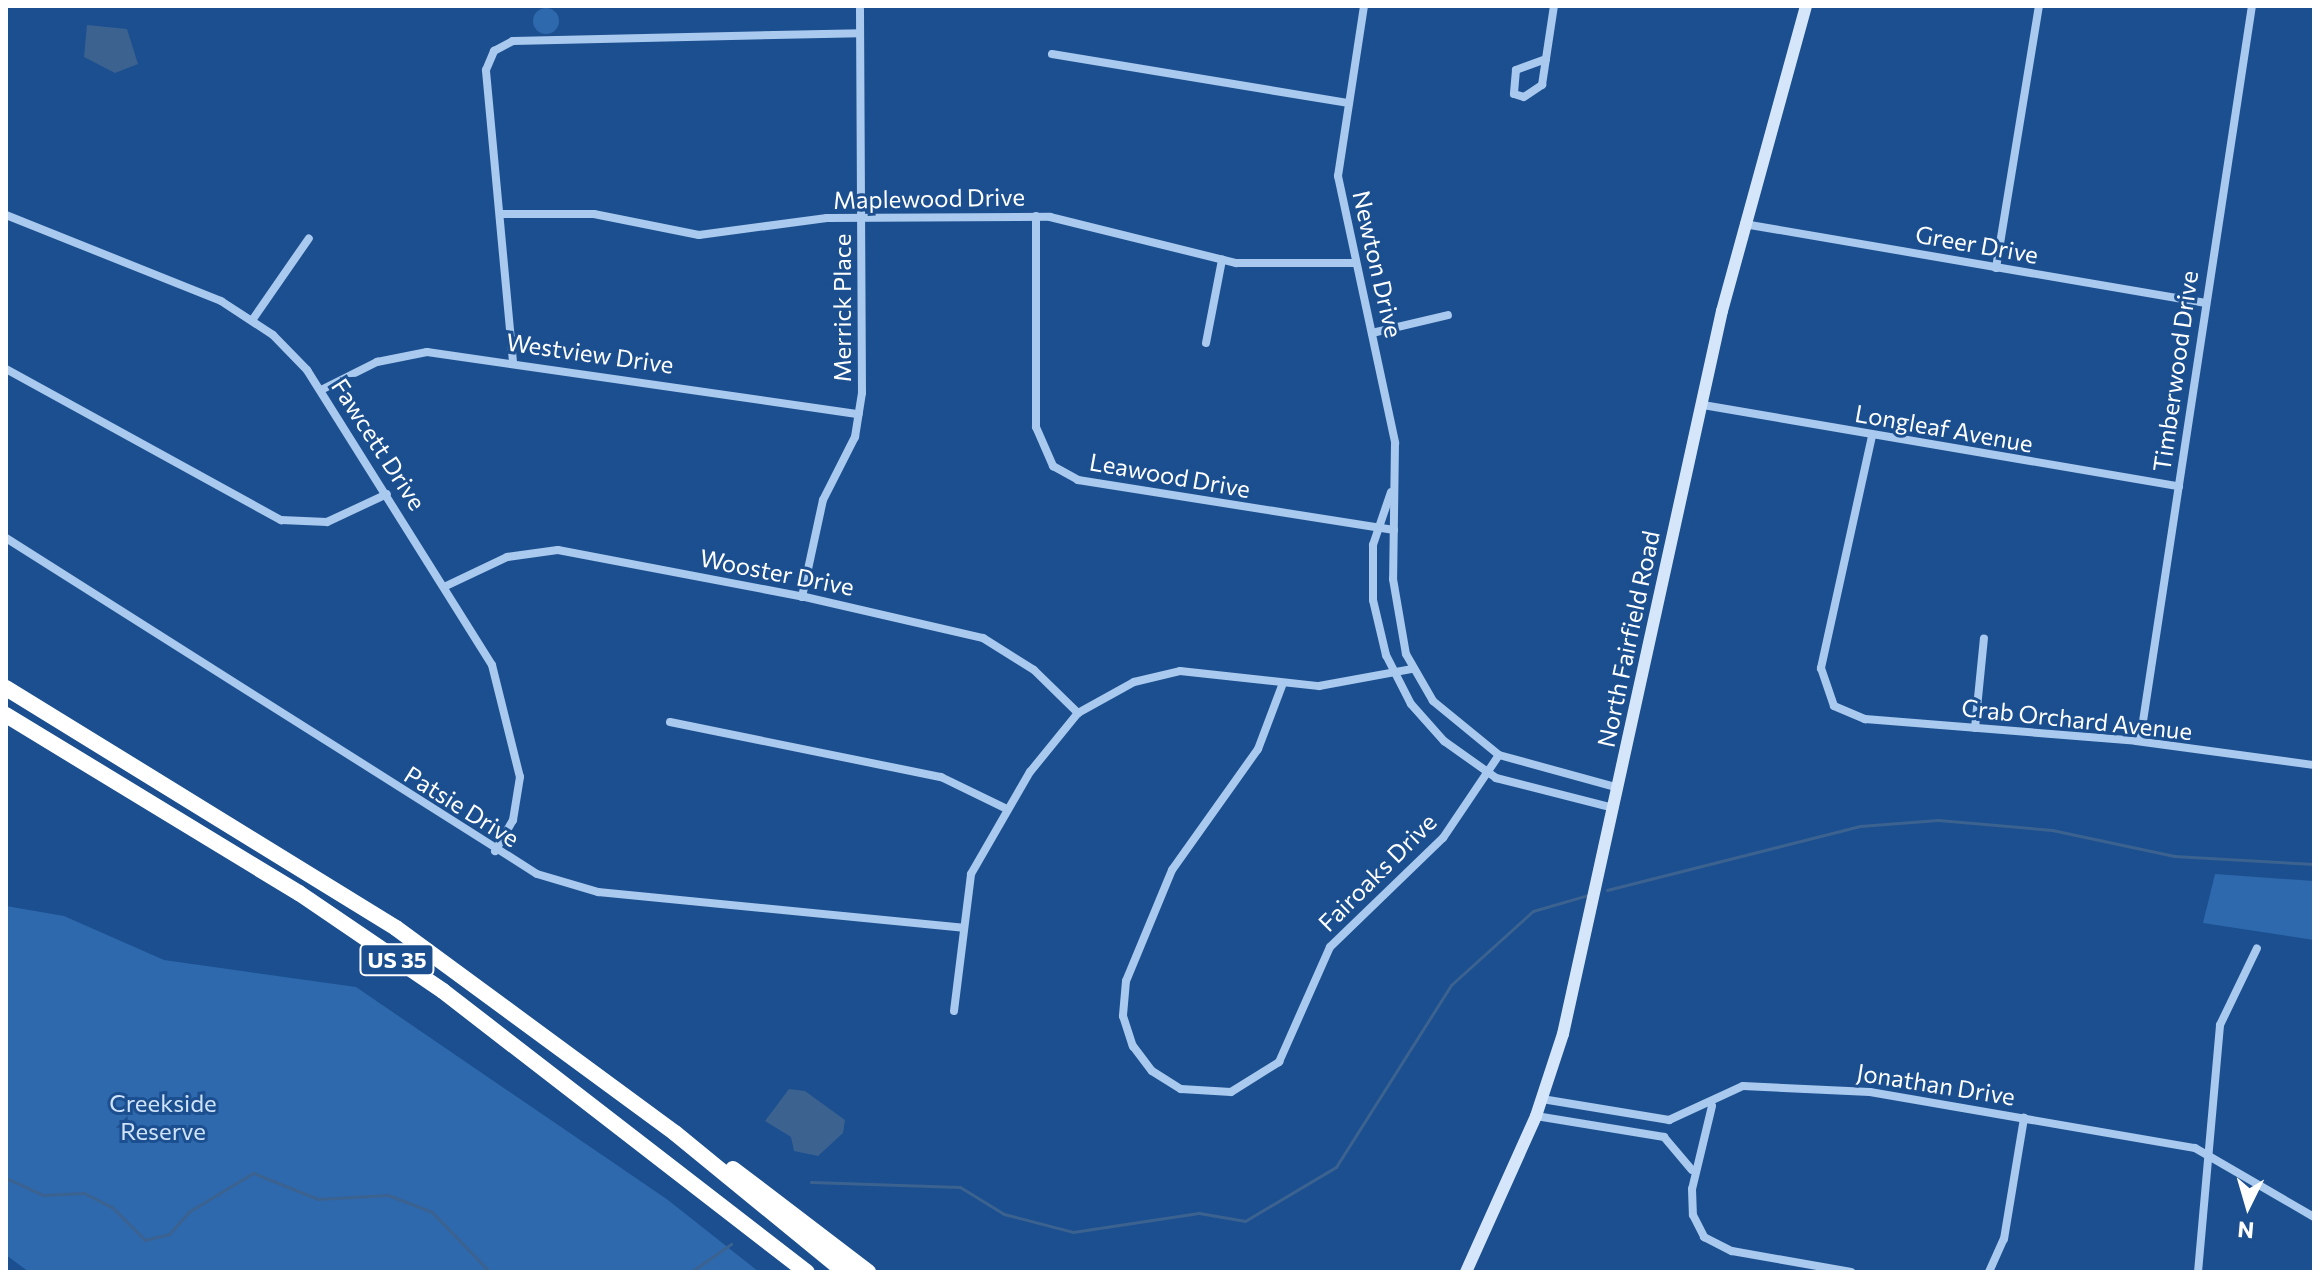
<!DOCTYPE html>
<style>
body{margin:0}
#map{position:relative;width:2320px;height:1278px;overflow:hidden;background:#1b4f8f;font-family:Commissioner,sans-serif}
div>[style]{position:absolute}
.green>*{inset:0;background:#2e69ad}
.round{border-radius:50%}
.water>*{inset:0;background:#3c6290}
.stream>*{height:3px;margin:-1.5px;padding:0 1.5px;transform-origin:1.5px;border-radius:1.5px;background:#3c6290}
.street>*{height:8px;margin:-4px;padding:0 4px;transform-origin:4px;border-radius:4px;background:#a9c9ee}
.secondary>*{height:12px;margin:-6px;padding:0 6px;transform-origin:6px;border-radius:6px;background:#d6e6fa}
.highway>*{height:16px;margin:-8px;padding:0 8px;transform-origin:8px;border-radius:8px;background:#fff}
span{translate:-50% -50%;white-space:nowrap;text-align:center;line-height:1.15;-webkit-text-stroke:6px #1b4f8f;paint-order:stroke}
.shield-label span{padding:2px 6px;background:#1b4f8f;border:2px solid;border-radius:6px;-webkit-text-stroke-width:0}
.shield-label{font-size:22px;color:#fff;font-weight:700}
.street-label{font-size:24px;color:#fff}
.park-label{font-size:24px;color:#cfe3fa}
.frame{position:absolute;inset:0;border:8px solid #fff;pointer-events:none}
.north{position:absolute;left:2208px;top:1166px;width:80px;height:80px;-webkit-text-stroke:6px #1b4f8f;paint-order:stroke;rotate:185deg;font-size:22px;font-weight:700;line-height:32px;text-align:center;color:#fff}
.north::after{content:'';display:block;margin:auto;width:28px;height:36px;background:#fff;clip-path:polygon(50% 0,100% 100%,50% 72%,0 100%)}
</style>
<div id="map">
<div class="green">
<div class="round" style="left:533px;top:8px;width:26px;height:26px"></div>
<div style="clip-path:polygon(2215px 874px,2314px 881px,2314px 940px,2203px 923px)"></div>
<div style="clip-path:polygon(6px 906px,64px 916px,164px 960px,356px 987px,668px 1200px,759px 1272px,29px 1272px,6px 1255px)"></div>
</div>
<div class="water">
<div style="clip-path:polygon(87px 25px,127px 29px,138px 64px,115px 73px,84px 57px)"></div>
<div style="clip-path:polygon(789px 1089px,805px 1091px,845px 1120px,843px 1133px,818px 1156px,794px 1151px,791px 1137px,765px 1121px)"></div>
</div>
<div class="stream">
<div style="left:1607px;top:890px;width:261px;rotate:-14.2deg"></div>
<div style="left:1860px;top:826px;width:78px;rotate:-4.4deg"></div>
<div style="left:1938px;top:820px;width:114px;rotate:5deg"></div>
<div style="left:2052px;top:830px;width:125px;rotate:12deg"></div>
<div style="left:2174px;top:856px;width:140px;rotate:3.3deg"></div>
<div style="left:6px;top:1178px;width:41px;rotate:24.7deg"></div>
<div style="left:43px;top:1195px;width:41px;rotate:-2.8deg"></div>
<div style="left:84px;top:1193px;width:31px;rotate:27deg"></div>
<div style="left:112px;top:1207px;width:47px;rotate:45deg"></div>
<div style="left:145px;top:1240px;width:25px;rotate:-14deg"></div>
<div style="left:169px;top:1234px;width:31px;rotate:-48deg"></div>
<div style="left:190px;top:1211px;width:74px;rotate:-31.1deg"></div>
<div style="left:253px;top:1173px;width:70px;rotate:21.8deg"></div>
<div style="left:318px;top:1199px;width:70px;rotate:-3.3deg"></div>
<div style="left:388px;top:1195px;width:47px;rotate:21.1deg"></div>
<div style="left:432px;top:1212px;width:83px;rotate:46deg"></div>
<div style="left:811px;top:1182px;width:149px;rotate:1.9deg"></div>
<div style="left:960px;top:1187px;width:52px;rotate:31.5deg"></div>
<div style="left:1004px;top:1214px;width:71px;rotate:14.6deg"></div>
<div style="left:1073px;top:1232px;width:127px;rotate:-8.6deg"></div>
<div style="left:1199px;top:1213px;width:47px;rotate:9.9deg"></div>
<div style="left:1245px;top:1221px;width:106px;rotate:-30.7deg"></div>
<div style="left:1336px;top:1167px;width:215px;rotate:-57.7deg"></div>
<div style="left:1451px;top:985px;width:110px;rotate:-42.1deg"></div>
<div style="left:1533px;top:911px;width:57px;rotate:-16.2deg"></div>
<div style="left:691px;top:1272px;width:49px;rotate:-35deg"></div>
</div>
<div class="street">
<div style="left:1364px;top:6px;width:172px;rotate:98.7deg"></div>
<div style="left:1338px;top:176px;width:273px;rotate:77.9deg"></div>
<div style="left:1395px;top:443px;width:136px;rotate:90.8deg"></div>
<div style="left:1393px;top:579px;width:76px;rotate:80.2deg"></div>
<div style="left:1406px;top:654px;width:54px;rotate:60.1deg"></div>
<div style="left:1433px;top:701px;width:85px;rotate:39.3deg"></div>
<div style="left:1499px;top:755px;width:124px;rotate:15.4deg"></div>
<div style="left:1052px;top:54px;width:301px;rotate:9.4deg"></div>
<div style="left:1546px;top:59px;width:32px;rotate:160deg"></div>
<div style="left:1516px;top:70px;width:24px;rotate:95deg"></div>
<div style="left:1514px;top:94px;width:10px;rotate:17deg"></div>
<div style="left:1524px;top:97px;width:22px;rotate:-34deg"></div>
<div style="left:1542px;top:85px;width:80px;rotate:-81.4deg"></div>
<div style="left:500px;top:214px;width:94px"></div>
<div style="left:594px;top:214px;width:107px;rotate:11.3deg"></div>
<div style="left:699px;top:235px;width:129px;rotate:-7.6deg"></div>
<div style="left:827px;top:218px;width:223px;rotate:-0.3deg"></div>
<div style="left:1050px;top:217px;width:192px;rotate:13.9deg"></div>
<div style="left:1236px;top:263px;width:119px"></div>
<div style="left:6px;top:215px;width:232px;rotate:21.8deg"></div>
<div style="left:221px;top:301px;width:62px;rotate:33.2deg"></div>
<div style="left:273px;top:335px;width:49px;rotate:45.8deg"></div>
<div style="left:307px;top:370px;width:348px;rotate:57.9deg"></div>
<div style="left:492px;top:665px;width:115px;rotate:76deg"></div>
<div style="left:520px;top:777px;width:44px;rotate:99.2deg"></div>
<div style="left:513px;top:820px;width:36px;rotate:120deg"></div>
<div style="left:1036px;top:216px;width:211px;rotate:90deg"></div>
<div style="left:1036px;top:427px;width:43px;rotate:66.4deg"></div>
<div style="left:1053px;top:466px;width:29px;rotate:29deg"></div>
<div style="left:1078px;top:480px;width:320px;rotate:9deg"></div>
<div style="left:1744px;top:224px;width:467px;rotate:9.7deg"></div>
<div style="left:1996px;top:268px;width:266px;rotate:-80.7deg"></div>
<div style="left:253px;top:319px;width:98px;rotate:-55.3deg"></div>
<div style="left:1372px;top:333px;width:78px;rotate:-13.3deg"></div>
<div style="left:1206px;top:343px;width:85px;rotate:-79.1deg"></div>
<div style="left:513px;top:362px;width:293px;rotate:-95.3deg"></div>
<div style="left:486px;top:70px;width:21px;rotate:-67deg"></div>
<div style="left:494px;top:51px;width:21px;rotate:-28deg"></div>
<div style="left:513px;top:41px;width:347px;rotate:-1.3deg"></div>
<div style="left:6px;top:369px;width:314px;rotate:28.8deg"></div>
<div style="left:281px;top:520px;width:46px;rotate:2.5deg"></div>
<div style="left:327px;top:522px;width:66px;rotate:-25deg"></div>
<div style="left:321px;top:390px;width:63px;rotate:-26.6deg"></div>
<div style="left:377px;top:362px;width:51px;rotate:-11.3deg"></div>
<div style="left:427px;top:352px;width:436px;rotate:8.2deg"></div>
<div style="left:1703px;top:405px;width:483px;rotate:9.7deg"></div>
<div style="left:1872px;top:436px;width:238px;rotate:102.4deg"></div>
<div style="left:1821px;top:668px;width:40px;rotate:71.1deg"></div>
<div style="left:1834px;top:706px;width:34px;rotate:23deg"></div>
<div style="left:1865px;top:719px;width:272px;rotate:4.6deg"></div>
<div style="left:2136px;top:741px;width:180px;rotate:7.7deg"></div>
<div style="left:1391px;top:492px;width:56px;rotate:108.8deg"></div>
<div style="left:1373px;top:545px;width:55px;rotate:90deg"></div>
<div style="left:1373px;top:600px;width:57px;rotate:76.7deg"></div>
<div style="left:1386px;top:655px;width:55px;rotate:63deg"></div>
<div style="left:1411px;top:704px;width:50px;rotate:48.3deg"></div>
<div style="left:1444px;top:741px;width:64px;rotate:35.4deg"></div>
<div style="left:1496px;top:778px;width:122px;rotate:14.3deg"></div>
<div style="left:6px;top:538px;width:628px;rotate:32.32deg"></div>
<div style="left:537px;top:874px;width:64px;rotate:16.4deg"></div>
<div style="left:598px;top:892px;width:367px;rotate:5.6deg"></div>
<div style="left:446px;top:586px;width:68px;rotate:-25.4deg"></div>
<div style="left:507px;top:557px;width:51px;rotate:-7.8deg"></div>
<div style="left:558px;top:550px;width:251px;rotate:10.8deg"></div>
<div style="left:805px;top:597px;width:183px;rotate:13deg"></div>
<div style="left:983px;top:638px;width:60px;rotate:32.1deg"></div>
<div style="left:1034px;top:670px;width:62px;rotate:44.3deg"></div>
<div style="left:802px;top:597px;width:99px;rotate:-77.8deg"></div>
<div style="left:823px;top:500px;width:71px;rotate:-63.1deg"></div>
<div style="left:855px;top:437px;width:45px;rotate:-81deg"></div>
<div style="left:862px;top:393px;width:384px;rotate:-90.3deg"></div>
<div style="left:1283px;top:683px;width:71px;rotate:110.7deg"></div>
<div style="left:1258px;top:749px;width:148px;rotate:125.4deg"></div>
<div style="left:1172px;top:870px;width:120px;rotate:112.5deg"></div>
<div style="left:1126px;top:981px;width:35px;rotate:95deg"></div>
<div style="left:1123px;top:1016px;width:32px;rotate:72deg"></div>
<div style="left:1133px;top:1046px;width:31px;rotate:53deg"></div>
<div style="left:1152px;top:1071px;width:34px;rotate:32deg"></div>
<div style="left:1181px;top:1089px;width:50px;rotate:3.4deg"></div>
<div style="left:1231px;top:1092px;width:57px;rotate:-32deg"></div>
<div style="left:1279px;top:1062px;width:126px;rotate:-66.1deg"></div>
<div style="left:1330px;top:947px;width:157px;rotate:-44deg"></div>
<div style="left:1443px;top:838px;width:100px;rotate:-56deg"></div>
<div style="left:670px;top:722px;width:277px;rotate:11.5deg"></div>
<div style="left:941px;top:777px;width:73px;rotate:25.9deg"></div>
<div style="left:1975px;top:728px;width:90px;rotate:-84.3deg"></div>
<div style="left:2140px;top:741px;width:743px;rotate:-81.34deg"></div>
<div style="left:954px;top:1011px;width:138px;rotate:-82.9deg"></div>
<div style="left:971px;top:874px;width:118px;rotate:-60deg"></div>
<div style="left:1030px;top:772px;width:76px;rotate:-50.9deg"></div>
<div style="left:1078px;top:713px;width:64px;rotate:-29deg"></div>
<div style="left:1134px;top:682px;width:47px;rotate:-13.4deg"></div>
<div style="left:1180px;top:671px;width:140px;rotate:6.2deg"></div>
<div style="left:1319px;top:686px;width:95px;rotate:-10.4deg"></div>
<div style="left:1542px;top:1099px;width:129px;rotate:9.4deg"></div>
<div style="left:1669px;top:1120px;width:81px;rotate:-24.7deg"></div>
<div style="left:1743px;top:1086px;width:127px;rotate:2.7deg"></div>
<div style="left:1870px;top:1092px;width:330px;rotate:9.8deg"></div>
<div style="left:2195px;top:1148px;width:138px;rotate:30.1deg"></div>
<div style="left:1712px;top:1106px;width:85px;rotate:103.5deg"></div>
<div style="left:1692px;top:1189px;width:26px;rotate:88deg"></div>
<div style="left:1693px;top:1215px;width:25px;rotate:63deg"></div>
<div style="left:1704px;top:1237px;width:31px;rotate:27deg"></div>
<div style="left:1732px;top:1251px;width:121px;rotate:10deg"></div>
<div style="left:1536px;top:1116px;width:130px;rotate:9.3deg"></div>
<div style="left:1664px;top:1137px;width:43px;rotate:49.7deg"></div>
<div style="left:1989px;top:1272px;width:36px;rotate:-66deg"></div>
<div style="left:2004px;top:1239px;width:123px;rotate:-80.6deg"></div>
<div style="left:2198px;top:1272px;width:248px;rotate:-84.9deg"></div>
<div style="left:2220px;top:1025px;width:85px;rotate:-64.3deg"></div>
</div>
<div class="secondary">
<div style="left:1466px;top:1272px;width:171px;rotate:-65.8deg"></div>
<div style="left:1536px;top:1116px;width:86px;rotate:-71.8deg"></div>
<div style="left:1563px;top:1034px;width:740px;rotate:-77.6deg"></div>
<div style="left:1722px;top:311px;width:316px;rotate:-74.6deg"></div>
</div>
<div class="highway">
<div style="left:6px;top:688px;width:458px;rotate:31.6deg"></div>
<div style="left:396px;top:928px;width:346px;rotate:36.3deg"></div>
<div style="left:675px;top:1133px;width:220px;rotate:39.3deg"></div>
<div style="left:6px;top:715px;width:343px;rotate:31.3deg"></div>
<div style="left:299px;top:893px;width:174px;rotate:34.2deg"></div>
<div style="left:443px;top:991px;width:460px;rotate:37.7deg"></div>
<div style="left:733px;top:1169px;width:170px;rotate:37.3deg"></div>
</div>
<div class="shield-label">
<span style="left:397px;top:960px">US 35</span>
</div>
<div class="street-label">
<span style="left:929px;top:198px;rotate:-1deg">Maplewood Drive</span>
<span style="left:1977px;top:244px;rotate:10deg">Greer Drive</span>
<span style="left:1378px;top:264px;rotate:77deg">Newton Drive</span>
<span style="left:842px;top:308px;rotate:-90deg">Merrick Place</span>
<span style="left:590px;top:353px;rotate:8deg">Westview Drive</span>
<span style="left:2175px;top:371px;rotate:-82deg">Timberwood Drive</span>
<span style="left:1944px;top:428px;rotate:10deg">Longleaf Avenue</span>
<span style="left:379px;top:444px;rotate:57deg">Fawcett Drive</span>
<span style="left:1170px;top:475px;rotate:10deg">Leawood Drive</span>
<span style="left:777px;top:572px;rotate:11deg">Wooster Drive</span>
<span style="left:1628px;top:639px;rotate:-78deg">North Fairfield Road</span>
<span style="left:2077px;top:719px;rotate:6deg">Crab Orchard Avenue</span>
<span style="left:462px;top:806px;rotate:32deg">Patsie Drive</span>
<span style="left:1377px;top:872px;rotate:-45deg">Fairoaks Drive</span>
<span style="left:1936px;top:1084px;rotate:9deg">Jonathan Drive</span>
</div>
<div class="park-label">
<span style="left:163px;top:1117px">Creekside<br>Reserve</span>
</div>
<div class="frame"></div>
<div class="north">N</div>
</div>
